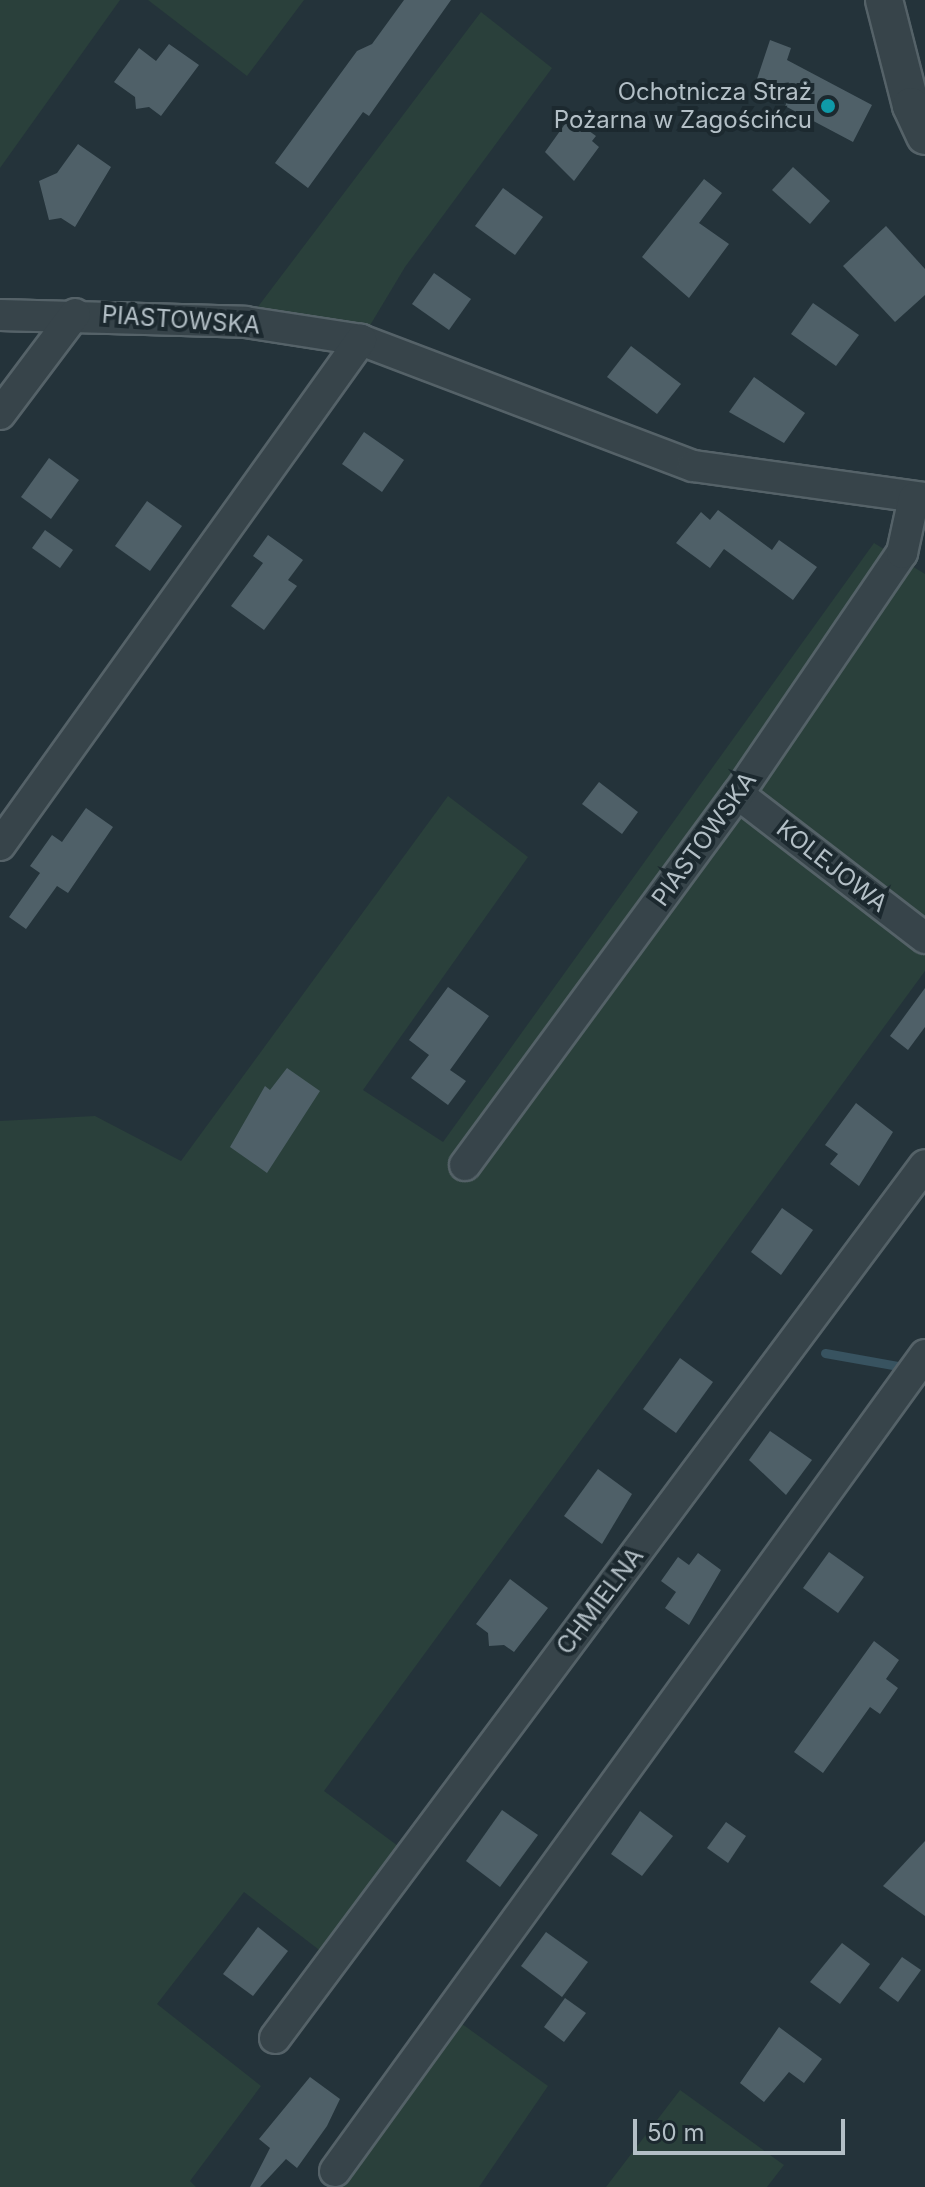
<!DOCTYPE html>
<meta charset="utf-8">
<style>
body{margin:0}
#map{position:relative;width:925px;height:2187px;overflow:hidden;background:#24333a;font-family:Inter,sans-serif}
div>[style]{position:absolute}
.green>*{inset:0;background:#2a403b}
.stream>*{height:9px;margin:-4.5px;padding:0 4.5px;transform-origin:4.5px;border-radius:4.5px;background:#385360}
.building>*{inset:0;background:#4f6068}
.roads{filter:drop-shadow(2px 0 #556268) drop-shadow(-2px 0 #556268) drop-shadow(0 2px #556268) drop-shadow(0 -2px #556268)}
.minor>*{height:30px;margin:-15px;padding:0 15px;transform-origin:15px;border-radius:15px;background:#37444a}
.tertiary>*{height:36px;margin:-18px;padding:0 18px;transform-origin:18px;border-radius:18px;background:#37444a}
.dots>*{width:22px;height:22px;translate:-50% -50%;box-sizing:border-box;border:4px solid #1c292f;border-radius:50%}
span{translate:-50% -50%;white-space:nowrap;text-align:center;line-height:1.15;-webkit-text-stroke:8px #1c292f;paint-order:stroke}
.poi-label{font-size:24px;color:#b3bfc6}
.right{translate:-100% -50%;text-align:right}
.street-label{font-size:24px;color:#b3bfc6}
.scale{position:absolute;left:633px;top:2119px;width:212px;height:36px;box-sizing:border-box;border:4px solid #b3bfc6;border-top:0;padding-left:10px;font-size:24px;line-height:28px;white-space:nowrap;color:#b3bfc6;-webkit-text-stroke:6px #1c292f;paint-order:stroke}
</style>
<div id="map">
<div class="green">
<div style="clip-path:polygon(0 0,120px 0,0 168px)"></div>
<div style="clip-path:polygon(148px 0,304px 0,247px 76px)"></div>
<div style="clip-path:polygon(481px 12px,552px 68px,405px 267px,369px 327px,257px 308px)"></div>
<div style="clip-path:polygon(874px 543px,925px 574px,925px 971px,324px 1791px,402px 1849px,327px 1956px,244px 1892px,157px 2004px,261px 2086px,190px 2181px,196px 2187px,0 2187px,0 1121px,95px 1116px,181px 1161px,448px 796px,528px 857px,363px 1090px,443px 1142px)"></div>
<div style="clip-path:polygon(451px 2016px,548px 2086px,479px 2187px,327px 2187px)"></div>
<div style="clip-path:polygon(680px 2090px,784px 2165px,767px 2187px,606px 2187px)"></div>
</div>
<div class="stream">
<div style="left:825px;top:1353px;width:85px;rotate:10.1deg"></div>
</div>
<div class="building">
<div style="clip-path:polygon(404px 0,451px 0,369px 116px,363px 112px,308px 188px,275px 163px,357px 51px,372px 44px)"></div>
<div style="clip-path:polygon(770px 40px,791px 48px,787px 60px,872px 105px,853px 142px,785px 106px,793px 91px,757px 79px)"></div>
<div style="clip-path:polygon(169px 44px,199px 65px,161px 116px,149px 107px,136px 109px,135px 97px,114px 82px,139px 48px,156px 61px)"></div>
<div style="clip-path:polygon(570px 117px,596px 136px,592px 141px,599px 147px,574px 181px,545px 152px)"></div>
<div style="clip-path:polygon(78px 144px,111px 167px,75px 227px,61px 218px,49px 220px,39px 181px,57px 173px)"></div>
<div style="clip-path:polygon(793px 167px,830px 201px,810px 224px,772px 190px)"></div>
<div style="clip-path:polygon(704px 179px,722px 193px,699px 223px,729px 244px,689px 298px,642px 257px)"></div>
<div style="clip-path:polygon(503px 188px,543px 217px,515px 255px,475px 226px)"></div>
<div style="clip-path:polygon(886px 226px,925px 269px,925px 295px,895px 322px,843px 266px)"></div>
<div style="clip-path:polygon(434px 273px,471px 299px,449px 330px,412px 304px)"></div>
<div style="clip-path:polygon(813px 303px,859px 335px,836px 366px,791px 334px)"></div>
<div style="clip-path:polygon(631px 346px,681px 384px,657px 414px,607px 377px)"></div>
<div style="clip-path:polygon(754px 377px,805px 413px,784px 443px,729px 412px)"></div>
<div style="clip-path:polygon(364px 432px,404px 460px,382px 492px,342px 464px)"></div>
<div style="clip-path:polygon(49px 458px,79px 480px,51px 519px,21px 497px)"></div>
<div style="clip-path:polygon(147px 501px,182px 526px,150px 571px,115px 546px)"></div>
<div style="clip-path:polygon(718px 510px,772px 550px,779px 540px,817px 567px,793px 600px,724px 549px,710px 568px,676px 543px,701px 512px,710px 520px)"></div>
<div style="clip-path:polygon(45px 530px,73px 550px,60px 568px,32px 548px)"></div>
<div style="clip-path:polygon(268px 535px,303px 560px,288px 580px,297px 586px,264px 630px,231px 606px,263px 563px,253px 556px)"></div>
<div style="clip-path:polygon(599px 782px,638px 812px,622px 834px,582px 804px)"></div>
<div style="clip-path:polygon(86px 808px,113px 827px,68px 893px,57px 886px,26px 929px,9px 917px,40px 873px,30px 866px,52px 835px,62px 842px)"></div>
<div style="clip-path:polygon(448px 987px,489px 1016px,450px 1070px,466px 1081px,448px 1105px,411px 1078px,429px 1055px,409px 1040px)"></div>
<div style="clip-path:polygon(925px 988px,925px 1027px,908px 1050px,890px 1036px)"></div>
<div style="clip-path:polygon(287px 1068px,320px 1091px,267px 1173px,230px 1147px,265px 1086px,270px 1090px)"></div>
<div style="clip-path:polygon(856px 1103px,893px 1132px,859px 1186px,830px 1164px,838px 1154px,825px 1145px)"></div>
<div style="clip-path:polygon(782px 1208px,813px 1230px,781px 1275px,751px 1252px)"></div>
<div style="clip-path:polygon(680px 1358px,713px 1382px,676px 1433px,643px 1409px)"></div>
<div style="clip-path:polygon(770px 1431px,812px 1460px,786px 1495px,749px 1460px)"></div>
<div style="clip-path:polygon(598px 1469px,632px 1494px,602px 1544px,564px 1516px)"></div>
<div style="clip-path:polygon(829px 1552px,864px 1577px,838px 1613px,803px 1588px)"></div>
<div style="clip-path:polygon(698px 1553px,721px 1570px,689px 1625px,665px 1608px,676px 1592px,661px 1581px,678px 1557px,689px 1565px)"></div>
<div style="clip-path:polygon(510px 1579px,548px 1608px,514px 1652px,504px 1645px,489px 1646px,488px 1633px,476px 1624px)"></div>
<div style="clip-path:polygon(874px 1641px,899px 1660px,886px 1679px,898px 1688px,880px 1714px,870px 1707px,823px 1773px,794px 1752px)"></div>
<div style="clip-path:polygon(502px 1810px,538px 1835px,500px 1887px,466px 1861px)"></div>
<div style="clip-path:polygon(640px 1811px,673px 1836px,642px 1876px,611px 1854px)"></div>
<div style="clip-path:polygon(726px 1822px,746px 1836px,728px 1863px,707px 1848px)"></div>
<div style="clip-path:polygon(925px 1841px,925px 1916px,883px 1886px)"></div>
<div style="clip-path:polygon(258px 1927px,288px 1951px,253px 1996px,223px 1974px)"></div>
<div style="clip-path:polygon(546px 1932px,588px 1962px,562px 1997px,521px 1966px)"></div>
<div style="clip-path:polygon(842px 1943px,870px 1964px,840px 2004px,810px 1982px)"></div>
<div style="clip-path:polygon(902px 1957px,921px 1970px,898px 2002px,879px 1988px)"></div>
<div style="clip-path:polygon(565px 1998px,586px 2013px,564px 2042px,544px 2027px)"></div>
<div style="clip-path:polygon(779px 2027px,822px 2059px,804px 2083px,789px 2072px,764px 2102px,740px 2083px)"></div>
<div style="clip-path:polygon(310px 2077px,340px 2099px,327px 2126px,297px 2168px,286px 2159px,260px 2187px,250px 2187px,270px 2148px,259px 2139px)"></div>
</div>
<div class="roads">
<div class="minor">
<div style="left:0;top:315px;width:245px;rotate:1.6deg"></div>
<div style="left:245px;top:322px;width:117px;rotate:8.8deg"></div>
<div style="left:361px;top:340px;width:355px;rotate:20.8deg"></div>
<div style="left:693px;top:466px;width:234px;rotate:7.9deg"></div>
<div style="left:0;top:414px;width:125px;rotate:-53.1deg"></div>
<div style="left:738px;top:794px;width:236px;rotate:37.6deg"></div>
<div style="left:0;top:845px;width:621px;rotate:-54.44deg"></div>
<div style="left:465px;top:1165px;width:461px;rotate:-53.7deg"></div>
<div style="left:738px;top:794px;width:292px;rotate:-55.8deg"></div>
<div style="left:902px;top:553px;width:56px;rotate:-77.7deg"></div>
<div style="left:275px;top:2038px;width:1088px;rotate:-53.33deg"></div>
<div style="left:335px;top:2171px;width:1007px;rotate:-54.13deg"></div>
</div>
<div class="tertiary">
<div style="left:884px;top:0;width:109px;rotate:75.7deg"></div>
<div style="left:911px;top:106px;width:33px;rotate:65deg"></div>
</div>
</div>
<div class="dots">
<div style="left:828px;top:106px;background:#0f9aa8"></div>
</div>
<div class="poi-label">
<span class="right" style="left:812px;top:106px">Ochotnicza Straż<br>Pożarna w Zagościńcu</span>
</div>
<div class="street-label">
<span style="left:181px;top:320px;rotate:4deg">PIASTOWSKA</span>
<span style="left:704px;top:839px;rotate:-54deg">PIASTOWSKA</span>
<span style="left:832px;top:866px;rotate:38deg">KOLEJOWA</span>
<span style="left:600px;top:1601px;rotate:-53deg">CHMIELNA</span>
</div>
<div class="scale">50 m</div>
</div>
